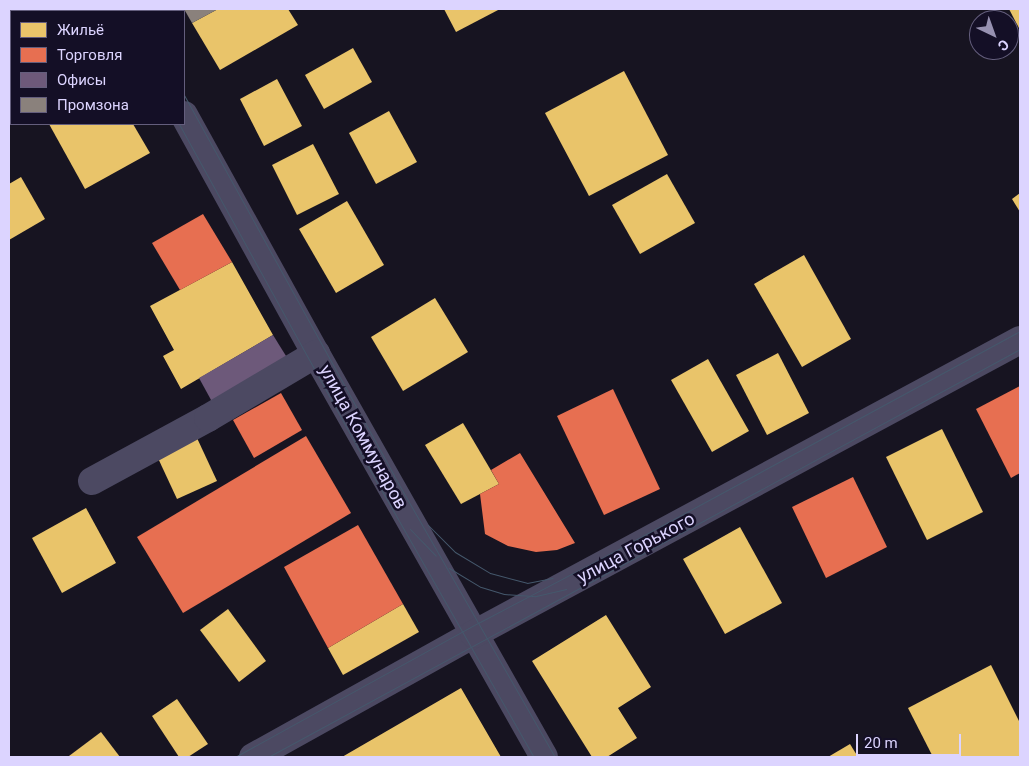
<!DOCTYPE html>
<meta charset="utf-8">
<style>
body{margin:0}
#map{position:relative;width:1029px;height:766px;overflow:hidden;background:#171421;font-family:Roboto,sans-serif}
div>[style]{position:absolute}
.homes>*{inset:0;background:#e9c46a}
.shops>*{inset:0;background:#e76f51}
.offices>*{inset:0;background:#6d597a}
.industry>*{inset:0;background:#8a817c}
.minor>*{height:28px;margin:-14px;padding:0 14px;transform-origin:14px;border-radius:14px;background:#4c4962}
.tram>*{height:1px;margin:-0.5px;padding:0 0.5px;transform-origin:0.5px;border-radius:0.5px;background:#45586c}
span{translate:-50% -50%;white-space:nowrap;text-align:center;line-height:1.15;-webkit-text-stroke:5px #140f26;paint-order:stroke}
.street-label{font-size:18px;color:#dcd4ff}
.frame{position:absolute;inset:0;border:10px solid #dcd4ff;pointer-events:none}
.legend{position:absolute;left:10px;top:10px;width:175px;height:115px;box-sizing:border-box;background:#140f26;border:1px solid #645e7d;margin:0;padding:6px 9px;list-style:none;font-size:15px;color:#dcd4ff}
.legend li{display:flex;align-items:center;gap:10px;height:25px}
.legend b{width:25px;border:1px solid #645e7d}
.north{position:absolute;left:969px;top:10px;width:50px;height:50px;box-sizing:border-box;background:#140f26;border:1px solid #645e7d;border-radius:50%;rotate:138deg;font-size:14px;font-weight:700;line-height:20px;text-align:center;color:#dcd4ff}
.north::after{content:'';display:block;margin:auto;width:18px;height:22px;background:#9791b1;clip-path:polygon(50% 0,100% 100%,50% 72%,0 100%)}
.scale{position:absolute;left:856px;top:734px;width:105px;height:22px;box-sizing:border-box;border:2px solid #dcd4ff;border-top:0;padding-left:6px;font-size:15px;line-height:18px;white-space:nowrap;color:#dcd4ff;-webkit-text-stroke:4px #140f26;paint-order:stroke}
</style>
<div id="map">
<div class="homes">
<div style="clip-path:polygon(46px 9px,87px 9px,89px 11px,41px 11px)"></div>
<div style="clip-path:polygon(218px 9px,288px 9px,298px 25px,220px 70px,192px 23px)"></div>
<div style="clip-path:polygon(444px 9px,500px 9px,456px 32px)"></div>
<div style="clip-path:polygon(1009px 9px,1020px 9px,1020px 30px)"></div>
<div style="clip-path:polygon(11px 27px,11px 80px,9px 76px,9px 29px)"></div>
<div style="clip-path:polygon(353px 48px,372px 82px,324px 109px,305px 75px)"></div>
<div style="clip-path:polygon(624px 71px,668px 155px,589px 196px,545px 113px)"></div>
<div style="clip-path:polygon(277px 79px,302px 126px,264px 146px,240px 99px)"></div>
<div style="clip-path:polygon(389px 111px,417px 162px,376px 184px,349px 133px)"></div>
<div style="clip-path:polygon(49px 124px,133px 124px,150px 153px,85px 189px)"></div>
<div style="clip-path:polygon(313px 144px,339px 194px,297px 215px,272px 165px)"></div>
<div style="clip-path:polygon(667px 174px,695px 223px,640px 254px,612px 205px)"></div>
<div style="clip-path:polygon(21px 177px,45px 219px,9px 240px,9px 184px)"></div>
<div style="clip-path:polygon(1020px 193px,1020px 212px,1012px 199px)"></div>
<div style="clip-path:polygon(347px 201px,384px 265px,336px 293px,299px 229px)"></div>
<div style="clip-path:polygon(804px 255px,851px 339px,802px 367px,754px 284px)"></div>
<div style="clip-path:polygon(232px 262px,273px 335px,181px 389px,163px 356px,174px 350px,150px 306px)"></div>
<div style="clip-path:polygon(435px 298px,468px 352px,403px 391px,371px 337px)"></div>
<div style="clip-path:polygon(778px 353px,809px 413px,767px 435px,736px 375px)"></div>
<div style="clip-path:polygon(708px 359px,749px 431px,712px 452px,671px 380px)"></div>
<div style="clip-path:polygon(463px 423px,499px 484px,461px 504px,425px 445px)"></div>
<div style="clip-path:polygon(942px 429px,983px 512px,927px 540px,886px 457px)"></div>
<div style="clip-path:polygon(197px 438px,217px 481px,177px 499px,157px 456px)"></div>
<div style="clip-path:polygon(86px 508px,116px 563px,62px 593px,32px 538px)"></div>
<div style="clip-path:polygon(740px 527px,782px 603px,725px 634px,683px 559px)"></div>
<div style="clip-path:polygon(403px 604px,419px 632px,343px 675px,328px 648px)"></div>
<div style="clip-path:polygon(228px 609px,266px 661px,239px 682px,200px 630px)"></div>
<div style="clip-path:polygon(606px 615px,651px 687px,618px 708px,637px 738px,607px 757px,592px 757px,532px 661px)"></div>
<div style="clip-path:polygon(991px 665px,1020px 723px,1020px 757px,933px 757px,908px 708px)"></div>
<div style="clip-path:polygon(461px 688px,501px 757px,382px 757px,380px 752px,382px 757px,342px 757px)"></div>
<div style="clip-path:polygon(177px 699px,208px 744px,188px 757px,179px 757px,152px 716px)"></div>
<div style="clip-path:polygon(101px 732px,120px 757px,70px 757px,69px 756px)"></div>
<div style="clip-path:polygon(850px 744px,858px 757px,828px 757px)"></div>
</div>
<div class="shops">
<div style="clip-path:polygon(203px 214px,232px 262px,180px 290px,152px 243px)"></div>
<div style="clip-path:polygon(1020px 386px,1020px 473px,1011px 478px,976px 409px)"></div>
<div style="clip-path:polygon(613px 389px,660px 489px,604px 515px,557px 416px)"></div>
<div style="clip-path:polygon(281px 393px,302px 430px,254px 458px,233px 420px)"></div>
<div style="clip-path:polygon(306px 436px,351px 513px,183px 613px,137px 537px)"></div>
<div style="clip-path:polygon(520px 453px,575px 543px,557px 550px,536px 552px,508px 546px,485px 534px,480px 494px,499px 484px,491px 470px)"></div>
<div style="clip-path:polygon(853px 477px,887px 547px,826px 578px,792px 507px)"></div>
<div style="clip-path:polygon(358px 525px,403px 604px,328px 648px,284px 567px)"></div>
</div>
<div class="offices">
<div style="clip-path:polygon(273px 335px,291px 364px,216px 409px,199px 378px)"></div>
</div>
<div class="industry">
<div style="clip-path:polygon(184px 9px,218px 9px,192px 23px)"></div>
</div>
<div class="minor">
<div style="left:125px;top:9px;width:3px;rotate:45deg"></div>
<div style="left:184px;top:115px;width:273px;rotate:61.1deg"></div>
<div style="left:316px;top:354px;width:463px;rotate:60.5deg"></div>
<div style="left:92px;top:481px;width:132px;rotate:-28.5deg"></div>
<div style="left:208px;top:418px;width:126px;rotate:-30.7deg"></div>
<div style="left:253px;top:757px;width:253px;rotate:-29.1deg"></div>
<div style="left:474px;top:634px;width:620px;rotate:-28.3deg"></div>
</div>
<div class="tram">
<div style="left:115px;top:9px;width:3px;rotate:45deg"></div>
<div style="left:136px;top:9px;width:2px;rotate:63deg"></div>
<div style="left:184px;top:95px;width:435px;rotate:61.1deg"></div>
<div style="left:394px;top:476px;width:324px;rotate:60.2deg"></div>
<div style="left:179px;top:124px;width:411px;rotate:61.1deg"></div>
<div style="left:378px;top:484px;width:314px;rotate:60.3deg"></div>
<div style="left:428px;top:525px;width:38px;rotate:45deg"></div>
<div style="left:455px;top:552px;width:41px;rotate:31deg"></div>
<div style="left:490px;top:573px;width:38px;rotate:15deg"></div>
<div style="left:527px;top:583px;width:26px;rotate:-11deg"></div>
<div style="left:410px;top:529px;width:37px;rotate:46deg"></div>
<div style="left:449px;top:568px;width:37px;rotate:31deg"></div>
<div style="left:481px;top:587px;width:24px;rotate:17deg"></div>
<div style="left:504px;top:594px;width:32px;rotate:4deg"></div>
<div style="left:536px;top:596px;width:31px;rotate:-13deg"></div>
<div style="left:235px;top:757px;width:277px;rotate:-28.9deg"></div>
<div style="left:478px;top:623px;width:140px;rotate:-27.7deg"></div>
<div style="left:602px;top:558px;width:476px;rotate:-28.5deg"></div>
<div style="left:268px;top:757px;width:856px;rotate:-28.48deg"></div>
</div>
<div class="street-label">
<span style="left:363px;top:437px;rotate:61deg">улица Коммунаров</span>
<span style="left:636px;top:548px;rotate:-28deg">улица Горького</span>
</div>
<div class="frame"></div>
<ul class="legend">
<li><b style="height:14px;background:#e9c46a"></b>Жильё</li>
<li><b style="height:14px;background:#e76f51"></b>Торговля</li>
<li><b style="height:14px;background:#6d597a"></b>Офисы</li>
<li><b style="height:14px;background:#8a817c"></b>Промзона</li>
</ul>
<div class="north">С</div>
<div class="scale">20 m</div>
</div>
